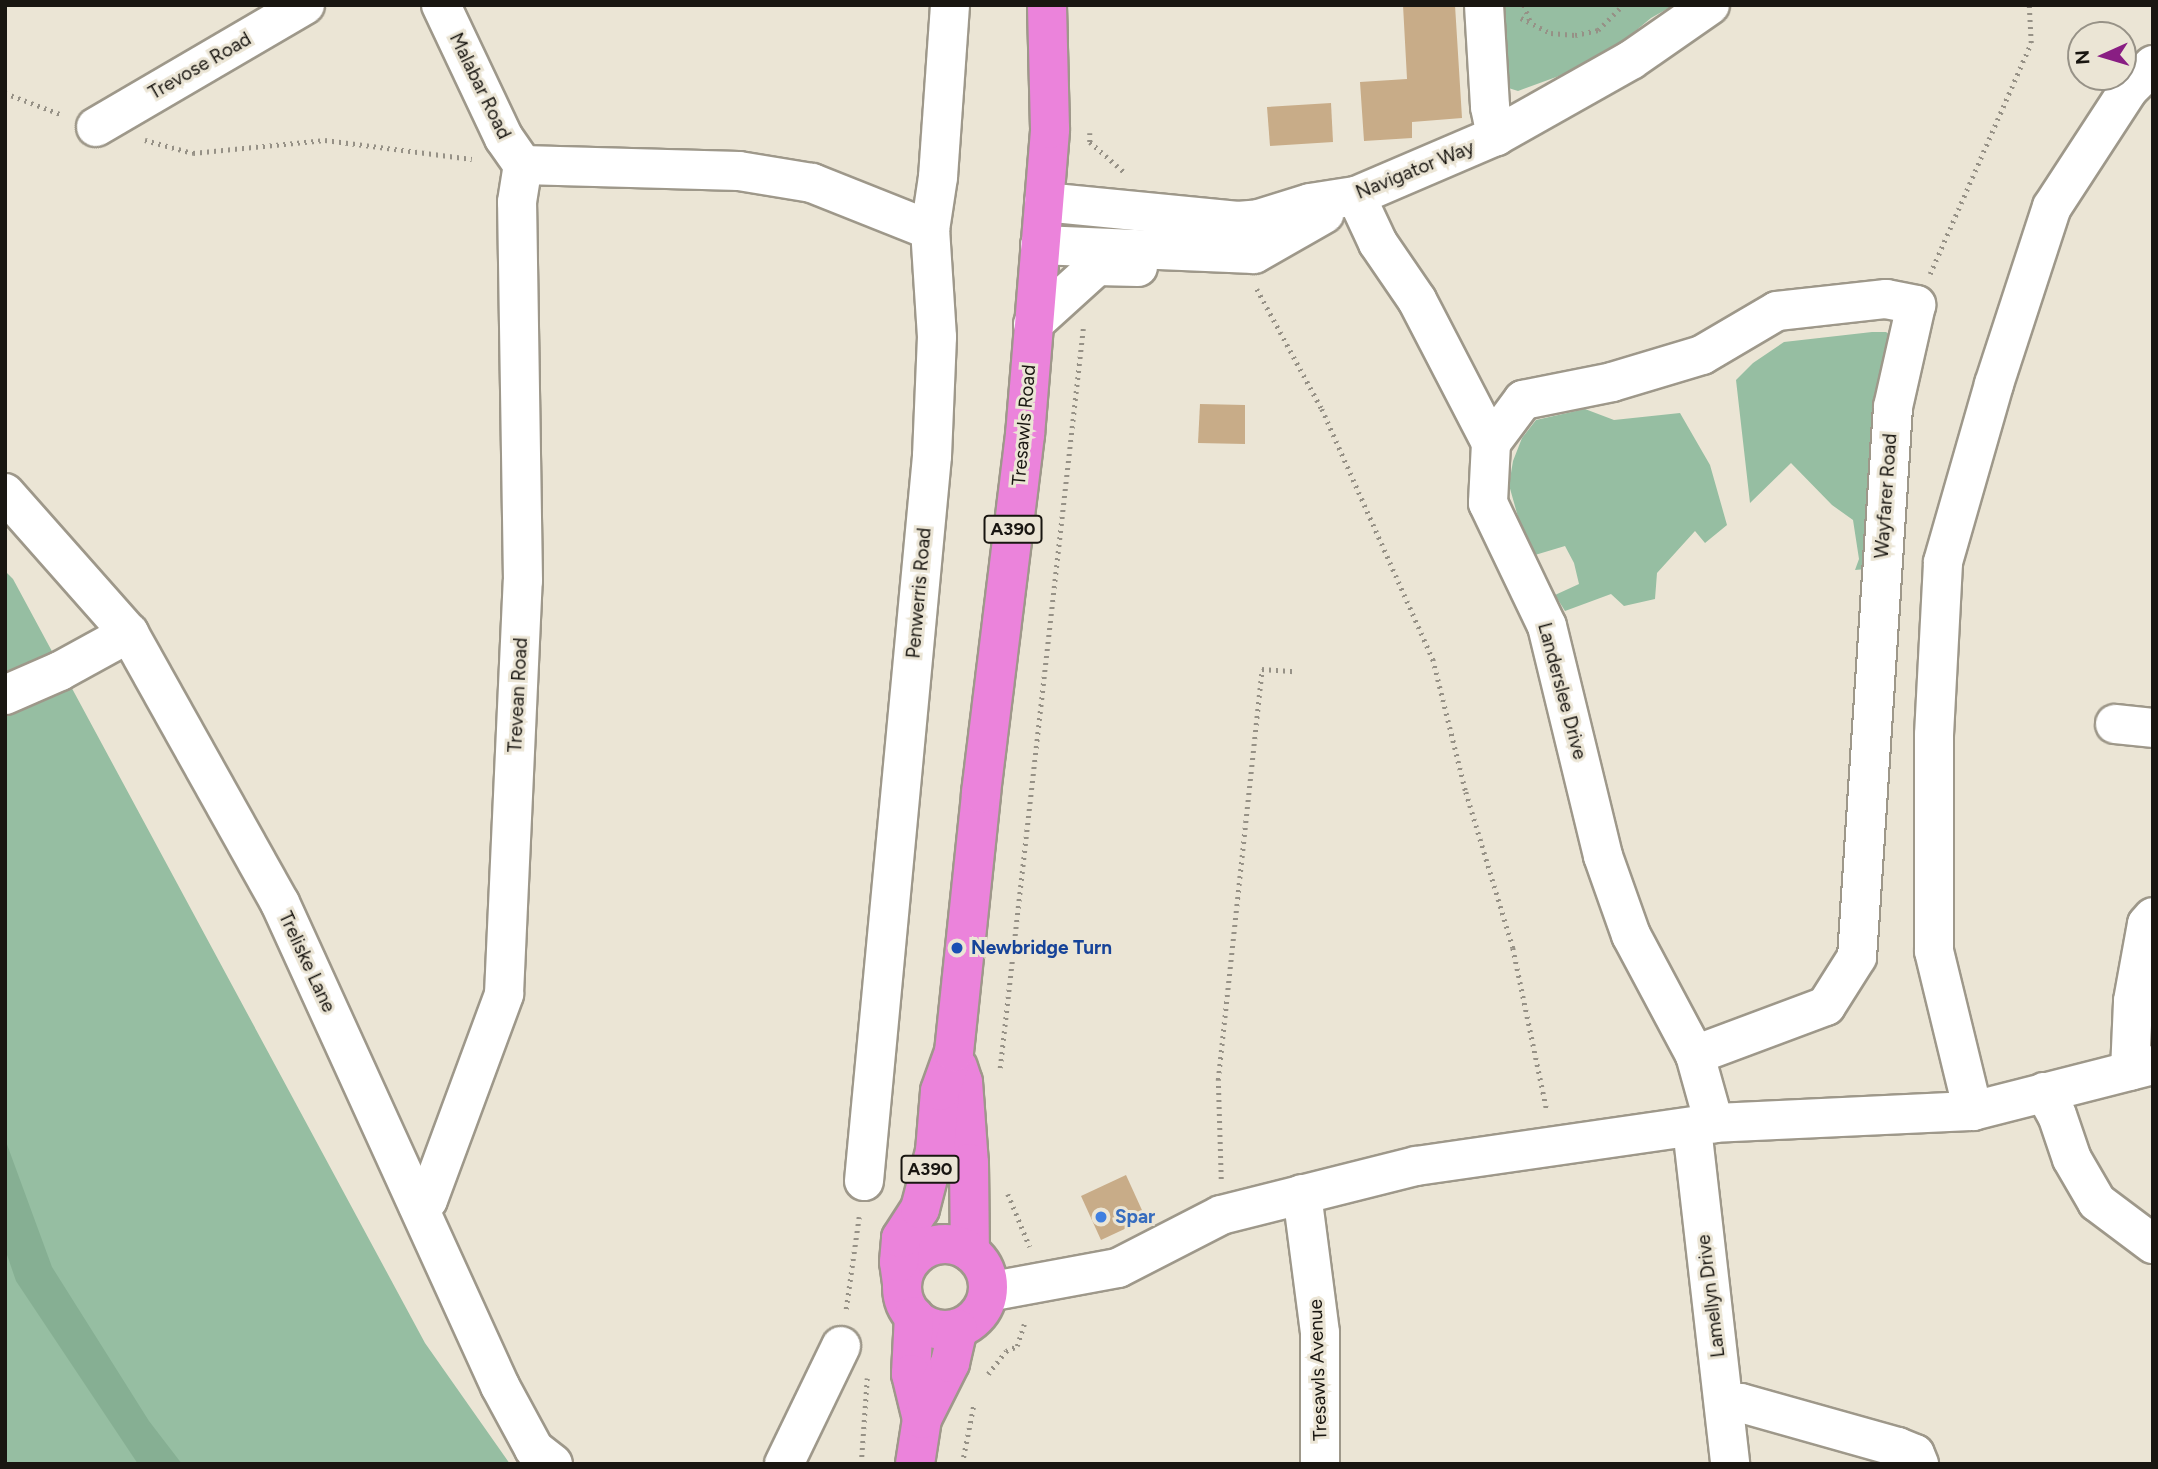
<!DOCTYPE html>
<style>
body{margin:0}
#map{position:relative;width:2158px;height:1469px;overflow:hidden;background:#ebe5d5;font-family:Figtree,sans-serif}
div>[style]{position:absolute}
.green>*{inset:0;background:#96bea2}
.forest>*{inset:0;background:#86af93}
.building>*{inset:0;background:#c8ac88}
.path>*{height:4.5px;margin-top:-2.25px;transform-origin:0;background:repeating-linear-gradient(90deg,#969186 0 2px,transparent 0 7px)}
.roads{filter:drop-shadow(2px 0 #9e988a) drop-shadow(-2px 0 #9e988a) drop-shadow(0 2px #9e988a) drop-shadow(0 -2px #9e988a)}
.minor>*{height:38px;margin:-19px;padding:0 19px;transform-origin:19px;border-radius:19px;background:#fff}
.highway>*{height:38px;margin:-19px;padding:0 19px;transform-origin:19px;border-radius:19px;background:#eb83db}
.highway>.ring{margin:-19px;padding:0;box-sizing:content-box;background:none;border:38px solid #eb83db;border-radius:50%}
.dots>*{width:19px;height:19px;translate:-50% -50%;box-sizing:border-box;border:4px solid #ebe5d5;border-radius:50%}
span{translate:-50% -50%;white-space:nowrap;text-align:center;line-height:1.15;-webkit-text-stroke:6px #ebe5d5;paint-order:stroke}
.shield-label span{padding:2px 5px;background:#ebe5d5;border:2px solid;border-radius:5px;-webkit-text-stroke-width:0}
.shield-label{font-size:18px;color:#191611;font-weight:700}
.street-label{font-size:19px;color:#191611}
.transit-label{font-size:19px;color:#164399;font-weight:700}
.left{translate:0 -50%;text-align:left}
.shop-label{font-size:19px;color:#366cbe;font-weight:700}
.frame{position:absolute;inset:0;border:7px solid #191611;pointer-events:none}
.north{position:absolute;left:2067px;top:21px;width:70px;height:70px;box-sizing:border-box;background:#ebe5d5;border:2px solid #979287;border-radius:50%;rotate:266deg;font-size:19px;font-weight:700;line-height:28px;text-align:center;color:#191611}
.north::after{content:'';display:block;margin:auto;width:24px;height:32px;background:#891e83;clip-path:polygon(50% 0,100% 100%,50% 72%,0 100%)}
</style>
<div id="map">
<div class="green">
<div style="clip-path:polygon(1493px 5px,1674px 5px,1651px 18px,1616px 47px,1559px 76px,1518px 91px,1502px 86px)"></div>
<div style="clip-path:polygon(1872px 332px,1886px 332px,1896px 339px,1866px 569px,1855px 570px,1859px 559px,1853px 520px,1832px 505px,1791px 463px,1750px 503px,1736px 380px,1753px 363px,1784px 342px)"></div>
<div style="clip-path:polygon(1585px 409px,1614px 420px,1680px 413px,1710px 465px,1727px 525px,1705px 543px,1695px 531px,1657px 573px,1655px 599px,1624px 606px,1611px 594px,1565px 611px,1555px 595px,1579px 584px,1574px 563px,1565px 546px,1535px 555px,1520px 524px,1509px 485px,1513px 461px,1522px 438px,1536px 420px)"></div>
<div style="clip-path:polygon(5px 571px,13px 579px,425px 1343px,510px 1464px,5px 1464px)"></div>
</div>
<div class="forest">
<div style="clip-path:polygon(5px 1139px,52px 1267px,149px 1421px,182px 1464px,138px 1464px,16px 1281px,5px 1249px)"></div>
</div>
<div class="building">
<div style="clip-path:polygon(1403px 5px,1455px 5px,1462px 118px,1412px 122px,1412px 138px,1364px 141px,1360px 82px,1407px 79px)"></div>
<div style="clip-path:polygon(1331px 103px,1333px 142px,1270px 146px,1267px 107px)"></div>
<div style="clip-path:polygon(1200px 404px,1245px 405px,1245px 444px,1198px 443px)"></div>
<div style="clip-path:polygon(1126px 1175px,1146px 1219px,1101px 1240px,1081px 1196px)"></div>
</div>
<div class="path">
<div style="left:1524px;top:5px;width:17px;rotate:69deg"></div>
<div style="left:1521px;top:18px;width:34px;rotate:27deg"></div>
<div style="left:1551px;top:33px;width:24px;rotate:5deg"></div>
<div style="left:1575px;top:35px;width:24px;rotate:-12deg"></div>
<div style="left:1598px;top:30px;width:35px;rotate:-45deg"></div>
<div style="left:5px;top:93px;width:62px;rotate:20.8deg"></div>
<div style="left:1090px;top:133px;width:9px;rotate:90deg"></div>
<div style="left:1090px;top:142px;width:45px;rotate:41.4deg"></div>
<div style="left:145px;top:140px;width:50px;rotate:15.2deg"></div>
<div style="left:193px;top:153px;width:133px;rotate:-5.6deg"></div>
<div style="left:325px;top:140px;width:148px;rotate:7.4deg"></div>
<div style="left:1930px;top:274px;width:252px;rotate:-66.4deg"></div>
<div style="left:2031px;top:43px;width:38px;rotate:-93deg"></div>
<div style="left:1257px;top:289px;width:136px;rotate:61.6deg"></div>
<div style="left:1322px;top:409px;width:274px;rotate:66.1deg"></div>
<div style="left:1433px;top:659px;width:137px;rotate:76.1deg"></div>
<div style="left:1466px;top:792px;width:163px;rotate:73.2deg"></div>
<div style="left:1513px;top:948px;width:167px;rotate:78.2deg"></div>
<div style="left:1000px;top:1068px;width:744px;rotate:-83.59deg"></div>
<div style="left:1221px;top:1179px;width:99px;rotate:-91.7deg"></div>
<div style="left:1218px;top:1080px;width:413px;rotate:-83.9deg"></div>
<div style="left:1262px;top:669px;width:32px;rotate:4deg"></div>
<div style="left:1008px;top:1194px;width:57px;rotate:67.5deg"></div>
<div style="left:846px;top:1309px;width:93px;rotate:-82deg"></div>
<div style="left:988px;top:1374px;width:29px;rotate:-52deg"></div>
<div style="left:1006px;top:1351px;width:12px;rotate:-24deg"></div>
<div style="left:1017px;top:1346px;width:23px;rotate:-72deg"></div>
<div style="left:861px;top:1464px;width:86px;rotate:-86deg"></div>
<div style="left:962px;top:1464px;width:62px;rotate:-78.9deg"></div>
</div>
<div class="roads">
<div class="minor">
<div style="left:441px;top:5px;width:147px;rotate:64.7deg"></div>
<div style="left:504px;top:138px;width:33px;rotate:55deg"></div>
<div style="left:1484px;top:5px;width:102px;rotate:86.6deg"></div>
<div style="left:1490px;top:107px;width:30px;rotate:78deg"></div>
<div style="left:96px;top:127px;width:242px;rotate:-30.3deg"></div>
<div style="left:523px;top:165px;width:216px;rotate:1.6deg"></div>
<div style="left:739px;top:171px;width:74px;rotate:9.3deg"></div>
<div style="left:812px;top:183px;width:127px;rotate:21.7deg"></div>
<div style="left:1356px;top:196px;width:52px;rotate:64.9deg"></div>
<div style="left:1378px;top:243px;width:69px;rotate:55.6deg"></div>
<div style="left:1417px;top:300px;width:161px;rotate:62.6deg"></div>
<div style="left:1491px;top:443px;width:60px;rotate:92.9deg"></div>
<div style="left:1488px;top:503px;width:136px;rotate:64.4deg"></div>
<div style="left:1547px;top:626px;width:237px;rotate:76.3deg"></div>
<div style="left:1603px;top:856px;width:84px;rotate:70.5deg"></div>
<div style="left:1631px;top:935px;width:136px;rotate:61.9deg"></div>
<div style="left:1695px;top:1055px;width:71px;rotate:74.4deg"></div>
<div style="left:1044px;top:202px;width:195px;rotate:5.6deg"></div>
<div style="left:1238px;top:221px;width:21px;rotate:-5deg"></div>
<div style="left:1259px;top:219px;width:53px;rotate:-17.4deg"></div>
<div style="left:1310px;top:203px;width:47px;rotate:-8.7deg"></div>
<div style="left:1356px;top:196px;width:152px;rotate:-23.2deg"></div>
<div style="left:1496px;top:136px;width:155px;rotate:-29.4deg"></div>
<div style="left:1631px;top:60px;width:96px;rotate:-34.8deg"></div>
<div style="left:1040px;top:245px;width:214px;rotate:2.4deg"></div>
<div style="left:1254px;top:254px;width:81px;rotate:-29.7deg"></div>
<div style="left:1033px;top:324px;width:86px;rotate:-42.2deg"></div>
<div style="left:1097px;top:266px;width:41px;rotate:1.4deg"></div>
<div style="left:1491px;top:443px;width:54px;rotate:-53.3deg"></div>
<div style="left:1523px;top:400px;width:91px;rotate:-11.4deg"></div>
<div style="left:1612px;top:382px;width:94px;rotate:-16.7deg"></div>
<div style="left:1702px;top:355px;width:87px;rotate:-30.4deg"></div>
<div style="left:1777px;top:311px;width:110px;rotate:-6.3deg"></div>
<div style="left:1886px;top:299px;width:31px;rotate:11deg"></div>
<div style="left:1916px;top:305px;width:105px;rotate:102.7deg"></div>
<div style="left:1893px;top:407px;width:551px;rotate:93.74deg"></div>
<div style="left:1857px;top:957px;width:58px;rotate:122.3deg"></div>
<div style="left:1826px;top:1006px;width:140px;rotate:159.5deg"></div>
<div style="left:5px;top:493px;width:187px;rotate:48.5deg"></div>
<div style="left:129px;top:633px;width:309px;rotate:60.8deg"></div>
<div style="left:280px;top:903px;width:531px;rotate:65.51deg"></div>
<div style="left:500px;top:1386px;width:72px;rotate:61.6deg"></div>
<div style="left:534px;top:1449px;width:24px;rotate:38deg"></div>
<div style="left:5px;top:695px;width:60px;rotate:-23.6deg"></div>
<div style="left:60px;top:671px;width:79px;rotate:-28.8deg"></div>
<div style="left:2115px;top:724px;width:38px;rotate:6deg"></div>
<div style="left:2130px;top:1071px;width:70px;rotate:-87.5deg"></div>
<div style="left:2133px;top:1001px;width:78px;rotate:-79.7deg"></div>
<div style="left:2147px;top:924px;width:9px;rotate:-49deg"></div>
<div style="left:2044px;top:1092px;width:26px;rotate:61deg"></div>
<div style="left:2057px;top:1115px;width:46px;rotate:71.2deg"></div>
<div style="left:2072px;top:1159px;width:50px;rotate:59.8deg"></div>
<div style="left:2097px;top:1202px;width:70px;rotate:36.9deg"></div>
<div style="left:1973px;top:1111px;width:165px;rotate:-103.7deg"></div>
<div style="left:1934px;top:951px;width:216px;rotate:-90deg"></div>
<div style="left:1934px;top:735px;width:173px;rotate:-87deg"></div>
<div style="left:1943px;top:562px;width:185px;rotate:-74deg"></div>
<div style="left:1994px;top:384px;width:186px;rotate:-71.9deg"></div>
<div style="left:2052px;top:207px;width:141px;rotate:-56.9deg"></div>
<div style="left:2129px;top:89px;width:34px;rotate:-45deg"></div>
<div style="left:1692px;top:1128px;width:338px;rotate:83.5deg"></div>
<div style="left:864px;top:1181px;width:728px;rotate:-84.64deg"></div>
<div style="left:932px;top:456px;width:119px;rotate:-87.6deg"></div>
<div style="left:937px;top:337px;width:107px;rotate:-93.7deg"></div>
<div style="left:930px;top:230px;width:54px;rotate:-81.4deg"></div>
<div style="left:938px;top:177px;width:172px;rotate:-86deg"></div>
<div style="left:1302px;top:1194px;width:140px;rotate:82.6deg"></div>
<div style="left:1320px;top:1333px;width:131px;rotate:90deg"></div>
<div style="left:418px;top:1205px;width:11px;rotate:-27deg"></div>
<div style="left:428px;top:1200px;width:220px;rotate:-69.7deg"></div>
<div style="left:504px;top:994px;width:413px;rotate:-87.4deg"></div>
<div style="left:523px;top:581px;width:379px;rotate:-90.9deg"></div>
<div style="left:517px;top:202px;width:37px;rotate:-81deg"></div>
<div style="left:988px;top:1292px;width:132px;rotate:-10.5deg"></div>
<div style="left:1118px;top:1268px;width:116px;rotate:-27.2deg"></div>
<div style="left:1221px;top:1215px;width:201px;rotate:-14.1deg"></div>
<div style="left:1416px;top:1166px;width:301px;rotate:-8.2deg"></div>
<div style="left:1714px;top:1123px;width:259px;rotate:-2.7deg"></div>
<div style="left:1973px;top:1111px;width:186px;rotate:-14.3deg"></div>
<div style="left:1724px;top:1406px;width:17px;rotate:-10deg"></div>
<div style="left:1741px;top:1403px;width:163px;rotate:15.7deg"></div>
<div style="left:1898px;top:1447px;width:18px;rotate:22deg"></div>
<div style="left:1915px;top:1454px;width:11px;rotate:68deg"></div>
<div style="left:784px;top:1464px;width:131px;rotate:-64.2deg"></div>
</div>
<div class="highway">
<div style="left:958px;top:1067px;width:16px;rotate:72deg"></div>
<div style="left:963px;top:1082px;width:81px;rotate:85.8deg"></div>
<div style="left:969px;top:1163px;width:89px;rotate:89.4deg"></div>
<div class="ring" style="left:902px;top:1244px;width:48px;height:48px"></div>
<div style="left:902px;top:1283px;width:21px;rotate:-98deg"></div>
<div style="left:899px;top:1262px;width:24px;rotate:-85deg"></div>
<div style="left:901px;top:1238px;width:35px;rotate:-57deg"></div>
<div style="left:920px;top:1209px;width:60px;rotate:-75.5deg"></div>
<div style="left:935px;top:1151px;width:60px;rotate:-85.2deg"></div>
<div style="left:940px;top:1091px;width:41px;rotate:-70.3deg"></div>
<div style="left:954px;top:1052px;width:260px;rotate:-84deg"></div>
<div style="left:981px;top:793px;width:361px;rotate:-83deg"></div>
<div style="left:1025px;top:435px;width:307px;rotate:-85.3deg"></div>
<div style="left:1050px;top:129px;width:124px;rotate:-91.4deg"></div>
<div style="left:914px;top:1316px;width:58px;rotate:93deg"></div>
<div style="left:911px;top:1374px;width:46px;rotate:76.3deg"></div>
<div style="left:915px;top:1464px;width:46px;rotate:-81.2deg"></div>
<div style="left:922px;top:1419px;width:63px;rotate:-63.4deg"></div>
<div style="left:950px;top:1363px;width:35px;rotate:-77deg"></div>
</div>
</div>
<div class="dots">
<div style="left:957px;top:948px;background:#1a4fb4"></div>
<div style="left:1101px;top:1217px;background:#3f7fe0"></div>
</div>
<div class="shield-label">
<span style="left:1013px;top:529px">A390</span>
<span style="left:930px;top:1169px">A390</span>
</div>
<div class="street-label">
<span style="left:200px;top:66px;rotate:-30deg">Trevose Road</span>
<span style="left:480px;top:86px;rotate:64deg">Malabar Road</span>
<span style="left:1415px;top:170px;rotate:-22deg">Navigator Way</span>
<span style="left:1024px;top:425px;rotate:-85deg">Tresawls Road</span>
<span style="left:1886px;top:496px;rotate:-86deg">Wayfarer Road</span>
<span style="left:919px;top:593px;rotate:-85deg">Penwerris Road</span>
<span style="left:1562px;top:691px;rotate:75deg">Landerslee Drive</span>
<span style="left:518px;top:695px;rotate:-87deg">Trevean Road</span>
<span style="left:307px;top:962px;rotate:65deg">Treliske Lane</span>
<span style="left:1711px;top:1296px;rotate:-97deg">Lamellyn Drive</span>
<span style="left:1318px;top:1370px;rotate:-92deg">Tresawls Avenue</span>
</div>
<div class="transit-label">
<span class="left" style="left:971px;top:948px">Newbridge Turn</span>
</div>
<div class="shop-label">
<span class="left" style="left:1115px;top:1217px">Spar</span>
</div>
<div class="frame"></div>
<div class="north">N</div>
</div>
